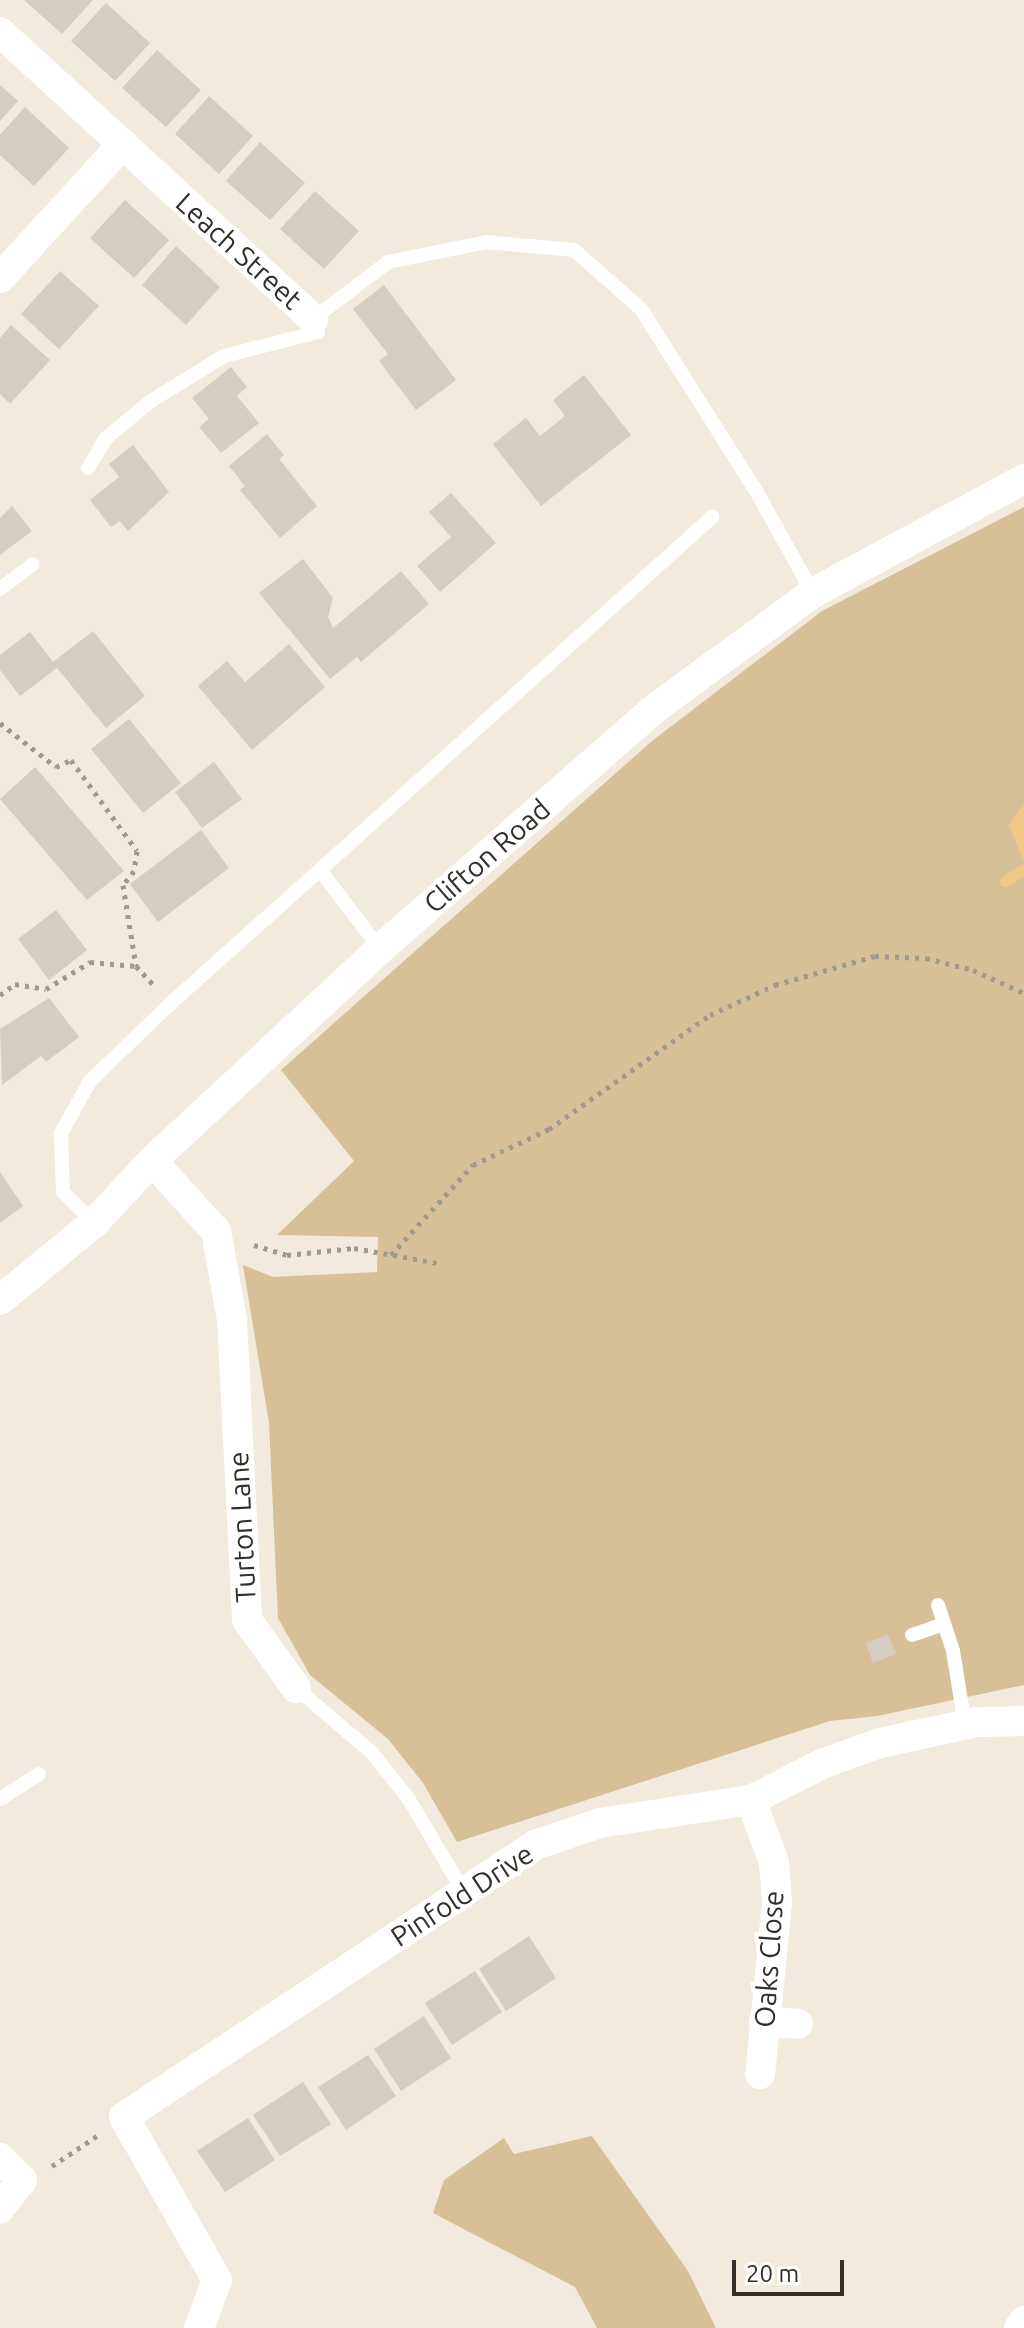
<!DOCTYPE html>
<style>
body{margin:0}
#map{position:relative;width:1024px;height:2328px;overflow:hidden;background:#f1eadd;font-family:Ubuntu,sans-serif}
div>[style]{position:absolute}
.green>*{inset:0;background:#d7c098}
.water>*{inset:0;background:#efc885}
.stream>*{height:11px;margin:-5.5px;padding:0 5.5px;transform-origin:5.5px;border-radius:5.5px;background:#efc885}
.building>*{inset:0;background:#d5cdc1}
.path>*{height:5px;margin-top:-2.5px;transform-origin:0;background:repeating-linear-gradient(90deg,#9f9990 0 4px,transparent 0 10px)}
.service>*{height:14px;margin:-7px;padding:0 7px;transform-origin:7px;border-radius:7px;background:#fff}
.minor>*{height:30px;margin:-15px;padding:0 15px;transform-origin:15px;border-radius:15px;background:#fff}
span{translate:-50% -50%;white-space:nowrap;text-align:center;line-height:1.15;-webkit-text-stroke:8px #fff;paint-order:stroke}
.street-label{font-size:28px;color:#322f2a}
.scale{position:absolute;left:732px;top:2260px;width:112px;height:36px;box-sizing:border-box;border:4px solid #322f2a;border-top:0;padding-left:10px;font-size:24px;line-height:28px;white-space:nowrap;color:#322f2a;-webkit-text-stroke:6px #fff;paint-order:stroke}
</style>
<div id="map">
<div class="green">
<div style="clip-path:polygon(1024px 507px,1024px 1685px,877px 1716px,830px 1721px,457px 1842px,423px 1783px,388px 1739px,310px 1675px,278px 1618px,269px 1423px,243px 1265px,273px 1277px,377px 1272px,378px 1237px,277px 1235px,354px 1161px,281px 1070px,652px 741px,822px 611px)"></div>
<div style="clip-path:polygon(592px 2136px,688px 2271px,716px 2328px,597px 2328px,575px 2287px,433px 2213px,444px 2180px,504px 2138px,514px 2154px)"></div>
</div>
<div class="water">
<div style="clip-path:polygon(1024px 804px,1024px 863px,1009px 825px)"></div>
</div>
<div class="stream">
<div style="left:1005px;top:881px;width:22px;rotate:-32deg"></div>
</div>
<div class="building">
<div style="clip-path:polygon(24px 0,93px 0,62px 34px)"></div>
<div style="clip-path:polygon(106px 3px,150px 43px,115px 81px,71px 41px)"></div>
<div style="clip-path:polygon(157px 50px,201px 90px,166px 127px,122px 88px)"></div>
<div style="clip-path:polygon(0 85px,18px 101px,0 121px)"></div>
<div style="clip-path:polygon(209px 96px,253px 136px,219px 174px,175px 134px)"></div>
<div style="clip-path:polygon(25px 107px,69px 148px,34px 186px,0 155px,0 135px)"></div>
<div style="clip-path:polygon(260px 142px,305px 183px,270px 220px,226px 181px)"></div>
<div style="clip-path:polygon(315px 191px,359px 231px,324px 269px,280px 229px)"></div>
<div style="clip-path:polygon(125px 200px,169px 240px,134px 278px,90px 238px)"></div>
<div style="clip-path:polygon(176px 246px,220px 287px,186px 325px,142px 285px)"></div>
<div style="clip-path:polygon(60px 271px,99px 306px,59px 349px,21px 314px)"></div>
<div style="clip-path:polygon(384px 285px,456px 380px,416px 410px,379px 361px,388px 354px,353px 309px)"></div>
<div style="clip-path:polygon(11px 325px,50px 360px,10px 404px,0 394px,0 338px)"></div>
<div style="clip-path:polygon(231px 367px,247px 387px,237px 396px,259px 423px,221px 453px,199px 427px,209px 419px,192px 398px)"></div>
<div style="clip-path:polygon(584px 375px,631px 435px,541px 506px,493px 444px,526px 418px,540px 436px,565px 416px,553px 400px)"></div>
<div style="clip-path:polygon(267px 434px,284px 455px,279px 459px,317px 506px,280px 538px,240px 490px,245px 486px,229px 466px)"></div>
<div style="clip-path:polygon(133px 445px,169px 492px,128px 531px,120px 521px,111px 527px,90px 500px,119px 477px,109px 464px)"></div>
<div style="clip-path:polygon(451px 493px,496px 543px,440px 592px,417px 566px,451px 537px,429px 512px)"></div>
<div style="clip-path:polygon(12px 506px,32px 531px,0 555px,0 518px)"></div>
<div style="clip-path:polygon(303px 559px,333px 598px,328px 617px,333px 628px,401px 571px,429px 604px,361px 662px,357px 657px,330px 679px,259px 593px)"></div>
<div style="clip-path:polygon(93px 631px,145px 696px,106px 728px,57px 668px,20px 696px,0 670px,0 655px,30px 632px,53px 662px)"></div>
<div style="clip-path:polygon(289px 644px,325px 687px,252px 750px,198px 686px,227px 661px,245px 682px)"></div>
<div style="clip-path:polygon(129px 719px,181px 783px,143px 813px,91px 749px)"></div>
<div style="clip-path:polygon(214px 762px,242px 799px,202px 828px,175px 792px)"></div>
<div style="clip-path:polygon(35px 767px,124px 871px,87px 900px,0 799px)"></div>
<div style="clip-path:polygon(201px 830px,229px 868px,158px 922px,130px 884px)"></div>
<div style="clip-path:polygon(56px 910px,87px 950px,49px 980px,18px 939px)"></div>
<div style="clip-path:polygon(49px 998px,79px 1037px,46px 1062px,41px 1056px,2px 1085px,0 1029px)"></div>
<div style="clip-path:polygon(0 1172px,23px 1206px,0 1223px)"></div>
<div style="clip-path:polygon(888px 1635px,896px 1654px,873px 1663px,866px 1643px)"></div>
<div style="clip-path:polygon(529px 1936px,556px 1978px,506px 2011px,479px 1969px)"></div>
<div style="clip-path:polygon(475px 1971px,502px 2012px,452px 2045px,425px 2003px)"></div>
<div style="clip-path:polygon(424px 2016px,451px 2058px,401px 2091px,374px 2049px)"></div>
<div style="clip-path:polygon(368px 2055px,396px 2096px,346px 2130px,318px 2087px)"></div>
<div style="clip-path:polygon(303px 2082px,331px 2124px,280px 2156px,253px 2115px)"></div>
<div style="clip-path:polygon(248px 2118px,275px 2160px,225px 2192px,197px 2151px)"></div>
</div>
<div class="path">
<div style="left:0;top:723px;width:71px;rotate:38.2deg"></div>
<div style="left:56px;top:767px;width:17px;rotate:-25deg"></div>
<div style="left:71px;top:760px;width:112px;rotate:54deg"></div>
<div style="left:137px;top:851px;width:20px;rotate:99deg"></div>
<div style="left:134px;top:871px;width:18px;rotate:128deg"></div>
<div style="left:123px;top:885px;width:82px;rotate:80.9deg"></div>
<div style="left:136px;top:966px;width:26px;rotate:47deg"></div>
<div style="left:0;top:995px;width:19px;rotate:-36deg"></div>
<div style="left:15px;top:984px;width:31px;rotate:9deg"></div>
<div style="left:46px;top:989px;width:52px;rotate:-31.5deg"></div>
<div style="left:90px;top:962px;width:46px;rotate:5deg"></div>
<div style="left:254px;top:1245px;width:34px;rotate:17deg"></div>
<div style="left:287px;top:1255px;width:67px;rotate:-6deg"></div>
<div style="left:354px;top:1248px;width:84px;rotate:10.2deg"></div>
<div style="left:391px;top:1255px;width:122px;rotate:-47.7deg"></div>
<div style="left:473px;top:1165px;width:84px;rotate:-25.3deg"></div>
<div style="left:549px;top:1129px;width:197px;rotate:-35.3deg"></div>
<div style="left:710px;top:1015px;width:72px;rotate:-24.8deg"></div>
<div style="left:775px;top:985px;width:104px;rotate:-16.2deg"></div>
<div style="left:875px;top:956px;width:51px;rotate:2.2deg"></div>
<div style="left:926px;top:958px;width:49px;rotate:14.3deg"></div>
<div style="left:973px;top:970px;width:56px;rotate:24.3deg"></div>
<div style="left:52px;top:2166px;width:54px;rotate:-33.7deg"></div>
</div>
<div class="service">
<div style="left:313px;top:319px;width:94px;rotate:-37.2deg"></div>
<div style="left:388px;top:262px;width:100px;rotate:-11.5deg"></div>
<div style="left:486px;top:242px;width:88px;rotate:5.2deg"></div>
<div style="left:574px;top:250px;width:89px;rotate:41.4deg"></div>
<div style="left:641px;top:309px;width:213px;rotate:57.7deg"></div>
<div style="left:755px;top:489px;width:119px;rotate:60.9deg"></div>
<div style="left:88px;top:468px;width:35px;rotate:-59deg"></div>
<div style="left:106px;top:438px;width:58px;rotate:-39.4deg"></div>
<div style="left:151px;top:401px;width:86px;rotate:-31.7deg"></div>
<div style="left:224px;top:356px;width:97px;rotate:-14.3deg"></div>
<div style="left:0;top:589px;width:41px;rotate:-37.1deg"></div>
<div style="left:320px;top:870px;width:528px;rotate:-42deg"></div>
<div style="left:94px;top:1223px;width:44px;rotate:-135deg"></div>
<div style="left:63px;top:1192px;width:59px;rotate:-91.9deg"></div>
<div style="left:61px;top:1133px;width:60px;rotate:-60.9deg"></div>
<div style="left:90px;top:1081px;width:112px;rotate:-43.9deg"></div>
<div style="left:171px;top:1003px;width:200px;rotate:-41.8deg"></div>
<div style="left:320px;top:870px;width:99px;rotate:52.8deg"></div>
<div style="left:938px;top:1605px;width:48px;rotate:71.9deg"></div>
<div style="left:953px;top:1651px;width:75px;rotate:80.8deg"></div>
<div style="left:912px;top:1635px;width:34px;rotate:-19deg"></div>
<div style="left:296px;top:1688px;width:100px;rotate:40.5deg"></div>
<div style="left:372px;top:1753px;width:58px;rotate:51.3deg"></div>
<div style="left:408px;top:1798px;width:106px;rotate:59.3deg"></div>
<div style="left:0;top:1799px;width:46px;rotate:-32.7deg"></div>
</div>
<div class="minor">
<div style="left:0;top:32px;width:425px;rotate:42.5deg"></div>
<div style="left:0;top:278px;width:182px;rotate:-47.5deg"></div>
<div style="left:152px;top:1161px;width:95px;rotate:47.6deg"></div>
<div style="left:216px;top:1231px;width:90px;rotate:79.8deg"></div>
<div style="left:232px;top:1320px;width:300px;rotate:87.1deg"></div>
<div style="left:247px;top:1620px;width:84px;rotate:54.2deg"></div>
<div style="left:0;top:1300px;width:122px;rotate:-39.3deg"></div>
<div style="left:94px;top:1223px;width:85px;rotate:-46.9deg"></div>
<div style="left:152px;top:1161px;width:311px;rotate:-42.9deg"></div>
<div style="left:380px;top:949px;width:369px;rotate:-41.2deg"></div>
<div style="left:658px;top:706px;width:192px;rotate:-36.1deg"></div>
<div style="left:813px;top:593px;width:240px;rotate:-28.4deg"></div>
<div style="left:751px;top:1800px;width:66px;rotate:69.6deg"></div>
<div style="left:774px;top:1862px;width:40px;rotate:85.7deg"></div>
<div style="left:777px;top:1902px;width:173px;rotate:95.6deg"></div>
<div style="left:764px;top:2022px;width:34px;rotate:3deg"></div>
<div style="left:0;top:2158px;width:31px;rotate:45deg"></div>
<div style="left:22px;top:2180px;width:36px;rotate:128deg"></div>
<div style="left:199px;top:2328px;width:51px;rotate:-69.4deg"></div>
<div style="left:217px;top:2280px;width:188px;rotate:-119.7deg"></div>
<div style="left:124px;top:2117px;width:493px;rotate:-33.5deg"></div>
<div style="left:535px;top:1845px;width:69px;rotate:-18.7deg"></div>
<div style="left:600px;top:1823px;width:153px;rotate:-8.7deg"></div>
<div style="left:751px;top:1800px;width:82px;rotate:-26.9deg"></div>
<div style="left:824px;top:1763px;width:59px;rotate:-19.7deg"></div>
<div style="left:880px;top:1743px;width:99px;rotate:-12.2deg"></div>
<div style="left:977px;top:1722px;width:47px;rotate:-1.2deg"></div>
<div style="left:1019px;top:2328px;width:9px;rotate:-54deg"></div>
</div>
<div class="street-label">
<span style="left:239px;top:251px;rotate:42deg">Leach Street</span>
<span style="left:487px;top:856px;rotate:-41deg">Clifton Road</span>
<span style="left:242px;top:1527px;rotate:-93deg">Turton Lane</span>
<span style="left:462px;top:1895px;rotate:-33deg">Pinfold Drive</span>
<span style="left:769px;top:1959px;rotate:-86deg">Oaks Close</span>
</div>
<div class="scale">20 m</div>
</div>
